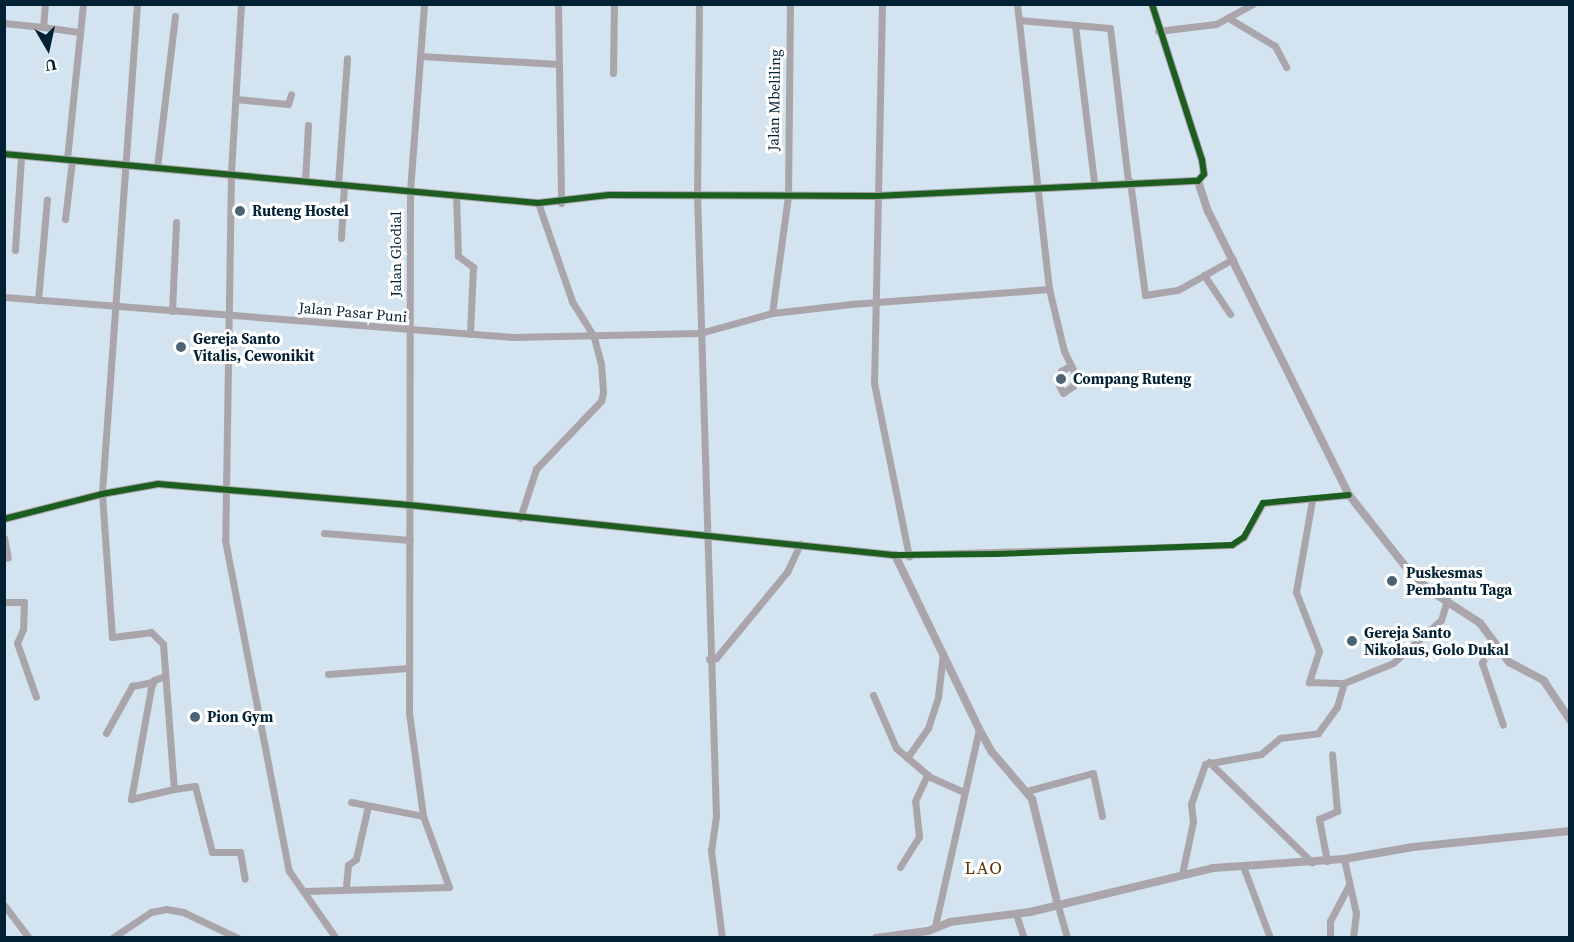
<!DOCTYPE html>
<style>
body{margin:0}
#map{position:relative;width:1574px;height:942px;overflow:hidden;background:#d3e3ef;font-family:"Source Serif 4",serif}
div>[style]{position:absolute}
.minor>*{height:7px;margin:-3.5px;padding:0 3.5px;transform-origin:3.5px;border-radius:3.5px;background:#aaa5ab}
.tertiary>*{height:8px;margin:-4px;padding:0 4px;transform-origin:4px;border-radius:4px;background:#aaa5ab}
.cycleway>*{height:6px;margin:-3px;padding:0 3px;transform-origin:3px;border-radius:3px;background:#1b5e20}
.dots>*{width:16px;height:16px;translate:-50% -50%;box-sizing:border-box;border:3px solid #fff;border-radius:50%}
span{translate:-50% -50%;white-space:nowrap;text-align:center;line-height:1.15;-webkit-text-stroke:6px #fff;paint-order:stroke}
.street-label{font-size:15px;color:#002034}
.poi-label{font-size:15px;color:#002034;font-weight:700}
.left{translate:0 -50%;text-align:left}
.quarter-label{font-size:18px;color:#61370e;letter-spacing:1.5px}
.frame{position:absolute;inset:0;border:6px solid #002034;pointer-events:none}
.north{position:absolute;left:18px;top:18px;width:60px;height:60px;-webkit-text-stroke:4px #fff;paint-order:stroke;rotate:171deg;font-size:16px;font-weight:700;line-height:24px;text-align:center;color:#002034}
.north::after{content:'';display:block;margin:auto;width:21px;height:27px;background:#002034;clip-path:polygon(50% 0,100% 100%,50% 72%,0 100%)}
</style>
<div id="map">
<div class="minor">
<div style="left:45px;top:4px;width:23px;rotate:95deg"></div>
<div style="left:43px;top:27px;width:37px;rotate:8deg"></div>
<div style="left:137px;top:4px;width:491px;rotate:94.1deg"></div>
<div style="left:102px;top:494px;width:143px;rotate:86deg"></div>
<div style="left:112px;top:637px;width:39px;rotate:-7deg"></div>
<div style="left:151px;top:632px;width:17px;rotate:45deg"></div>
<div style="left:163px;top:644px;width:145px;rotate:85.7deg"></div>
<div style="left:174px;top:789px;width:21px;rotate:-8deg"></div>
<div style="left:195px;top:786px;width:68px;rotate:75.6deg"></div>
<div style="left:212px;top:852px;width:28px"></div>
<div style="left:240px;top:852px;width:27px;rotate:80deg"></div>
<div style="left:241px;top:4px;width:169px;rotate:93.4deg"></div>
<div style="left:231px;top:173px;width:367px;rotate:90.9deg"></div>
<div style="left:225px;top:540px;width:337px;rotate:79.1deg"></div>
<div style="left:289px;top:871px;width:82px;rotate:55deg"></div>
<div style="left:558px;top:4px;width:199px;rotate:89.1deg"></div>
<div style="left:699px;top:4px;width:190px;rotate:90.6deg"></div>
<div style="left:697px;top:194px;width:622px;rotate:88.25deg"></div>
<div style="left:716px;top:816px;width:34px;rotate:98deg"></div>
<div style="left:711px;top:850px;width:89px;rotate:82.9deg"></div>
<div style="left:882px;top:4px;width:379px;rotate:91.2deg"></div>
<div style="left:874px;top:383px;width:177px;rotate:78.6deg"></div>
<div style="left:1017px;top:4px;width:287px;rotate:83.6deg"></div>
<div style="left:1049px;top:289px;width:64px;rotate:76.4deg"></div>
<div style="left:1064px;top:351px;width:25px;rotate:64deg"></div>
<div style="left:1075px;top:374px;width:12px;rotate:99deg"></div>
<div style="left:1073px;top:386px;width:12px;rotate:145deg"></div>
<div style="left:1063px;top:393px;width:13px;rotate:-117deg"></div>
<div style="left:1057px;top:381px;width:11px;rotate:-68deg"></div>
<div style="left:1061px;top:371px;width:10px;rotate:-29deg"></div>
<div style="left:1230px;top:19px;width:52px;rotate:31deg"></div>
<div style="left:1275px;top:46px;width:24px;rotate:62deg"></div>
<div style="left:1019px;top:20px;width:91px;rotate:5deg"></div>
<div style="left:1110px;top:28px;width:155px;rotate:83.3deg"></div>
<div style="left:4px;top:23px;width:39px;rotate:6deg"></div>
<div style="left:1075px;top:25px;width:159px;rotate:83.1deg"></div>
<div style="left:1158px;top:31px;width:58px;rotate:-6.9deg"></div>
<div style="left:1216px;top:24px;width:42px;rotate:-28.4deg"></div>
<div style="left:420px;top:56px;width:139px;rotate:3.3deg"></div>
<div style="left:613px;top:73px;width:69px;rotate:-89.2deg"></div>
<div style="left:236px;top:99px;width:52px;rotate:5.5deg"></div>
<div style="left:288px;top:104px;width:10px;rotate:-73deg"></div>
<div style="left:67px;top:159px;width:156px;rotate:-84.1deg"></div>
<div style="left:157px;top:167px;width:152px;rotate:-83.2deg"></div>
<div style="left:305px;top:181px;width:56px;rotate:-86.9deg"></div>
<div style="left:1130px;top:181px;width:115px;rotate:82.5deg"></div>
<div style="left:1145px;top:295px;width:33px;rotate:-9deg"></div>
<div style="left:1178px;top:290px;width:63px;rotate:-29.4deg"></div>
<div style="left:338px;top:184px;width:126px;rotate:-85.9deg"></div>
<div style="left:456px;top:195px;width:61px;rotate:88.1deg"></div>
<div style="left:458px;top:256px;width:19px;rotate:36deg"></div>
<div style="left:473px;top:267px;width:67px;rotate:92.6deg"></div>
<div style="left:65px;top:219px;width:59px;rotate:-83.2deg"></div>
<div style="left:341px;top:238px;width:53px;rotate:-86.8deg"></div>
<div style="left:15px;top:250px;width:94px;rotate:-86.3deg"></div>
<div style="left:1204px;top:275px;width:47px;rotate:56.3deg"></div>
<div style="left:4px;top:297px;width:510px;rotate:4.5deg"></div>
<div style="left:512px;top:337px;width:188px;rotate:-1.2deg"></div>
<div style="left:700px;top:333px;width:75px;rotate:-15.5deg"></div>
<div style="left:772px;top:313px;width:80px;rotate:-6.5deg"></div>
<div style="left:851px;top:304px;width:199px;rotate:-4.3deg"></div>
<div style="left:38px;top:300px;width:101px;rotate:-84.9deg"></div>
<div style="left:172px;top:311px;width:89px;rotate:-87.4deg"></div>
<div style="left:772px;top:313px;width:118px;rotate:-82.2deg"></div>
<div style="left:788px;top:196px;width:192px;rotate:-89.4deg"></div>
<div style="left:1312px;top:500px;width:93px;rotate:99.9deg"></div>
<div style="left:1296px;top:592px;width:63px;rotate:68.7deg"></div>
<div style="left:1319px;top:651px;width:33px;rotate:108deg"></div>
<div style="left:1309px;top:682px;width:35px;rotate:2deg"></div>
<div style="left:1344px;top:683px;width:53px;rotate:-22.2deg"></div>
<div style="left:1393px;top:663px;width:64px;rotate:-41.9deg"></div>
<div style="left:1441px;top:620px;width:21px;rotate:-73deg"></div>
<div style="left:520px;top:518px;width:52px;rotate:-71.9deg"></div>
<div style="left:536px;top:469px;width:94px;rotate:-46.3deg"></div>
<div style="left:601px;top:401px;width:9px;rotate:-77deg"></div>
<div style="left:603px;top:392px;width:28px;rotate:-94deg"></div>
<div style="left:601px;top:364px;width:30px;rotate:-105deg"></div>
<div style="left:593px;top:335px;width:40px;rotate:-122deg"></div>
<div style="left:572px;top:301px;width:104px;rotate:-109.1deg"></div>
<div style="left:324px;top:533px;width:86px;rotate:4.7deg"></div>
<div style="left:4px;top:538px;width:20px;rotate:79deg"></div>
<div style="left:895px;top:555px;width:337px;rotate:-1.7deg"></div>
<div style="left:1232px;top:545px;width:14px;rotate:-34deg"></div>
<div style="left:1244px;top:537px;width:39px;rotate:-61deg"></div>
<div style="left:1263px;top:503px;width:86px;rotate:-5.3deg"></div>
<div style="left:4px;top:602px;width:20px"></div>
<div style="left:24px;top:602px;width:27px;rotate:92deg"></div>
<div style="left:23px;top:629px;width:15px;rotate:113deg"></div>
<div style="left:17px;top:643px;width:57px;rotate:70.6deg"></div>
<div style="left:1494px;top:641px;width:25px;rotate:119deg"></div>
<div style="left:1482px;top:663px;width:65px;rotate:71.3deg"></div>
<div style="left:709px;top:659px;width:7px;rotate:-8deg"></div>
<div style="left:716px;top:658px;width:112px;rotate:-50.5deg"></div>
<div style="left:787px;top:572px;width:31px;rotate:-65deg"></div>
<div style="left:328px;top:674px;width:80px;rotate:-4.3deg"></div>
<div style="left:165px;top:676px;width:12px;rotate:160deg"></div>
<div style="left:154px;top:680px;width:9px;rotate:111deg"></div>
<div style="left:151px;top:688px;width:113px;rotate:100.2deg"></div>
<div style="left:131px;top:799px;width:44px;rotate:-13.1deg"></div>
<div style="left:873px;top:695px;width:58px;rotate:66.5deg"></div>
<div style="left:896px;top:748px;width:45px;rotate:40.5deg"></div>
<div style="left:930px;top:777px;width:37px;rotate:24deg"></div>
<div style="left:106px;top:733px;width:54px;rotate:-61deg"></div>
<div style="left:132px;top:686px;width:21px;rotate:-11deg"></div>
<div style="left:907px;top:758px;width:37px;rotate:-55deg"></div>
<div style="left:928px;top:728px;width:33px;rotate:-72deg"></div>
<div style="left:938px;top:697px;width:44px;rotate:-83.5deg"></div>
<div style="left:1209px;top:762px;width:144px;rotate:44.2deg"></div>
<div style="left:1027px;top:791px;width:68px;rotate:-15.3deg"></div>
<div style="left:1093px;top:773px;width:44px;rotate:78.2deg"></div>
<div style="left:351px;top:802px;width:73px;rotate:11deg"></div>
<div style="left:1344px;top:859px;width:55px;rotate:77.5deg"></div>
<div style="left:1356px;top:913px;width:25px;rotate:97deg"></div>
<div style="left:1327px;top:861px;width:43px;rotate:-100.8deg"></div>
<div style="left:1319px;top:819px;width:20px;rotate:-24deg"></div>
<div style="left:1337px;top:811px;width:57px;rotate:-95deg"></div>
<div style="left:1243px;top:866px;width:77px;rotate:69.4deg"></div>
<div style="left:900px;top:867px;width:36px;rotate:-58deg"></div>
<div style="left:919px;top:837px;width:36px;rotate:-96deg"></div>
<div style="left:915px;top:801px;width:29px;rotate:-65deg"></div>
<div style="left:1182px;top:874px;width:53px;rotate:-78.1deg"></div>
<div style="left:1193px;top:822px;width:18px;rotate:-96deg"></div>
<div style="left:1191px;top:804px;width:42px;rotate:-70.7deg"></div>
<div style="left:1205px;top:764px;width:57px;rotate:-10.1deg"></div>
<div style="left:1261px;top:754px;width:25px;rotate:-40deg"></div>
<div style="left:1280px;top:738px;width:38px;rotate:-7deg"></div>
<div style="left:1318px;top:733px;width:32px;rotate:-54deg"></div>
<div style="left:1337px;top:707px;width:25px;rotate:-74deg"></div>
<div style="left:346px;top:887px;width:22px;rotate:-85deg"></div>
<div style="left:348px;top:865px;width:10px;rotate:-37deg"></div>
<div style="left:356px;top:859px;width:54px;rotate:-77.2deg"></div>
<div style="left:304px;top:891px;width:145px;rotate:-1.6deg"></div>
<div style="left:449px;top:887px;width:76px;rotate:-110.1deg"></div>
<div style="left:423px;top:816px;width:104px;rotate:-97.7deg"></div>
<div style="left:409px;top:713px;width:522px;rotate:-89.89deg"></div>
<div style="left:410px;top:191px;width:188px;rotate:-85.7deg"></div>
<div style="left:4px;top:905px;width:41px;rotate:52.9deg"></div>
<div style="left:1058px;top:906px;width:33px;rotate:74deg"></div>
<div style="left:1016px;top:914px;width:25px;rotate:72deg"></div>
<div style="left:935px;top:926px;width:202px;rotate:-77.4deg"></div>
<div style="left:112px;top:938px;width:47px;rotate:-33.7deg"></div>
<div style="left:151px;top:912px;width:15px;rotate:-11deg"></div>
<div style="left:166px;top:909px;width:17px;rotate:10deg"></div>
<div style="left:183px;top:912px;width:61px;rotate:25.3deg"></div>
<div style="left:1330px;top:938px;width:17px;rotate:-90deg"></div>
<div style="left:1330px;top:921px;width:41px;rotate:-62.2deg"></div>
</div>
<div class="tertiary">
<div style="left:4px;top:154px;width:536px;rotate:5.24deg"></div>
<div style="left:538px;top:203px;width:71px;rotate:-6.4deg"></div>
<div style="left:609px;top:195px;width:267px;rotate:0.2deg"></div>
<div style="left:876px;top:196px;width:322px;rotate:-2.7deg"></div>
<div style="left:1198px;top:181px;width:9px;rotate:-49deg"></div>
<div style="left:1204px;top:174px;width:14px;rotate:-98deg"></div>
<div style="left:1202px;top:160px;width:164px;rotate:-107.8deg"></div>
<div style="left:1198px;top:181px;width:32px;rotate:72deg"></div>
<div style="left:1208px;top:211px;width:317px;rotate:63.6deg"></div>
<div style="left:1349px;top:495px;width:90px;rotate:51.7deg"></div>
<div style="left:1405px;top:566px;width:34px;rotate:45deg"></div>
<div style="left:1429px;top:590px;width:61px;rotate:32.9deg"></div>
<div style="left:1480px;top:623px;width:49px;rotate:53.4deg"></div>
<div style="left:1509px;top:662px;width:40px;rotate:28deg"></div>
<div style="left:1544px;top:681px;width:47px;rotate:56.3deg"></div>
<div style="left:4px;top:519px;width:101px;rotate:-14.3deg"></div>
<div style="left:102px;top:494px;width:57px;rotate:-10.1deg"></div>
<div style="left:158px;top:484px;width:252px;rotate:4.8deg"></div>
<div style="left:409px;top:505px;width:489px;rotate:5.9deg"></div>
<div style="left:895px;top:555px;width:193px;rotate:64.2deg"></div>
<div style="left:979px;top:729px;width:26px;rotate:61deg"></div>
<div style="left:992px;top:752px;width:62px;rotate:49.6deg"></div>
<div style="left:1032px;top:799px;width:110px;rotate:76.3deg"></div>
<div style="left:876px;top:938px;width:52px;rotate:-7.7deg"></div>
<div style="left:928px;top:931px;width:24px;rotate:-22deg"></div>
<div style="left:950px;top:922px;width:81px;rotate:-7.1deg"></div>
<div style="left:1030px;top:912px;width:188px;rotate:-13.5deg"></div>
<div style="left:1213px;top:868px;width:131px;rotate:-3.9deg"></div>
<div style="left:1344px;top:859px;width:70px;rotate:-9.9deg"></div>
<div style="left:1413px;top:847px;width:158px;rotate:-5.8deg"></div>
</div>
<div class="cycleway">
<div style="left:4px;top:154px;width:536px;rotate:5.24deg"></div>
<div style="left:538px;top:203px;width:71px;rotate:-6.4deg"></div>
<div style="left:609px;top:195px;width:267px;rotate:0.2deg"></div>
<div style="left:876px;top:196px;width:322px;rotate:-2.7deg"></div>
<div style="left:1198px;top:181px;width:9px;rotate:-49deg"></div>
<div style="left:1204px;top:174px;width:14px;rotate:-98deg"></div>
<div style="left:1202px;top:160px;width:164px;rotate:-107.8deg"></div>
<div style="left:4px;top:519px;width:101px;rotate:-14.3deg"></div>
<div style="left:102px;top:494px;width:57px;rotate:-10.1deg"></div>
<div style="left:158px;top:484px;width:252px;rotate:4.8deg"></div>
<div style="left:409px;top:505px;width:489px;rotate:5.9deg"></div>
<div style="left:895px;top:555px;width:101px;rotate:-0.6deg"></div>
<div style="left:996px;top:554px;width:236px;rotate:-2.2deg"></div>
<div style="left:1232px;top:545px;width:14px;rotate:-34deg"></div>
<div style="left:1244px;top:537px;width:39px;rotate:-61deg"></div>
<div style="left:1263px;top:503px;width:86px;rotate:-5.3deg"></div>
</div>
<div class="dots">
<div style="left:240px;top:211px;background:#4a6475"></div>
<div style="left:181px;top:347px;background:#4a6475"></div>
<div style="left:1061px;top:379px;background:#4a6475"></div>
<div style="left:1392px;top:581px;background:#4a6475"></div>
<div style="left:1352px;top:641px;background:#4a6475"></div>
<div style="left:195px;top:717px;background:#4a6475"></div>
</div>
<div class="street-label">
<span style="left:774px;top:100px;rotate:-89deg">Jalan Mbeliling</span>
<span style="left:396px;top:254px;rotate:-90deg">Jalan Glodial</span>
<span style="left:353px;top:312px;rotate:5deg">Jalan Pasar Puni</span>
</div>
<div class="poi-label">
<span class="left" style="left:252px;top:211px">Ruteng Hostel</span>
<span class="left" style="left:193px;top:347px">Gereja Santo<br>Vitalis, Cewonikit</span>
<span class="left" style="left:1073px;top:379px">Compang Ruteng</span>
<span class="left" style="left:1406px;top:581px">Puskesmas<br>Pembantu Taga</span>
<span class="left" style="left:1364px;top:641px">Gereja Santo<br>Nikolaus, Golo Dukal</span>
<span class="left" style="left:207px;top:717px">Pion Gym</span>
</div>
<div class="quarter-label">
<span style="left:984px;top:868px">LAO</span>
</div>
<div class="frame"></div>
<div class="north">U</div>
</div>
